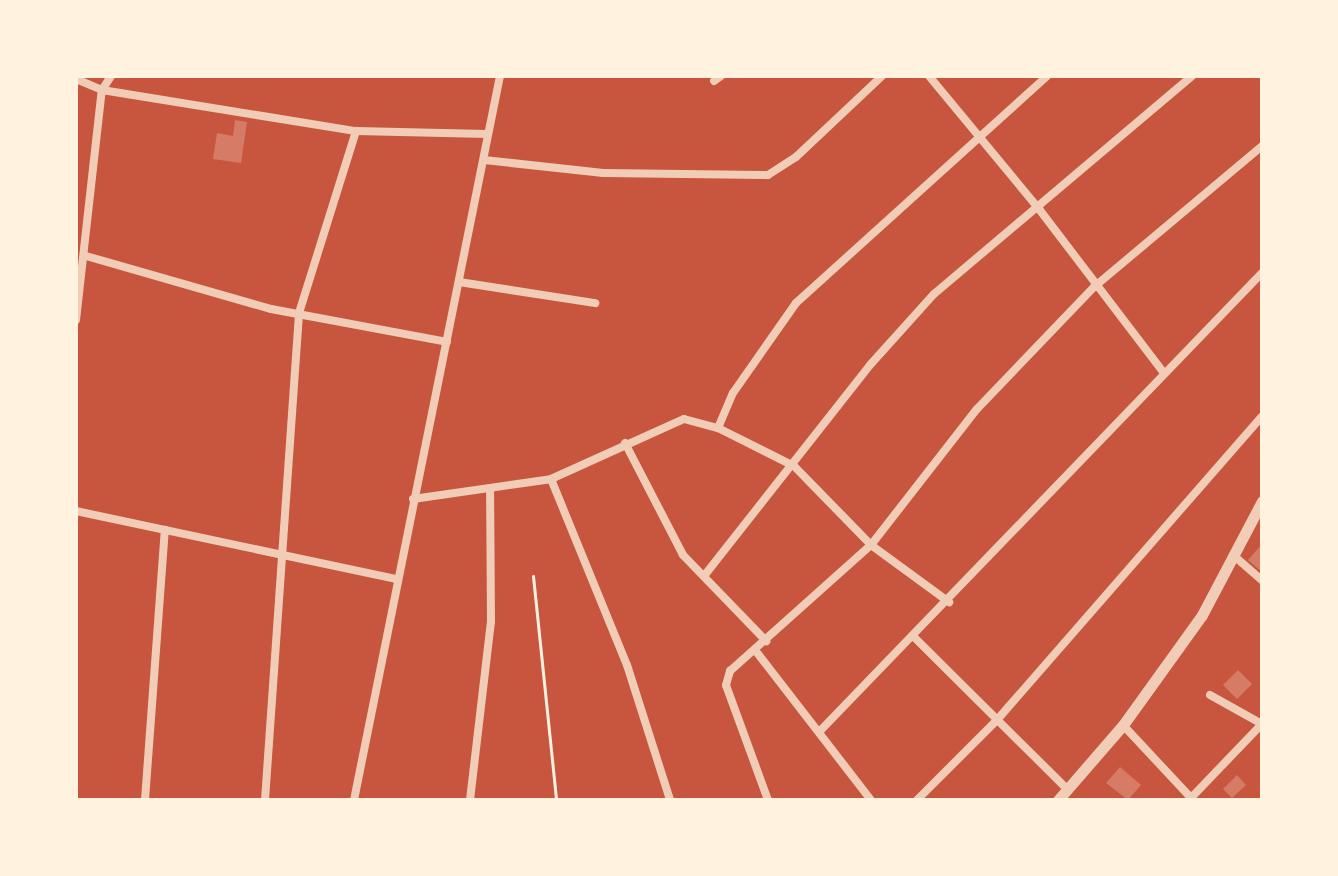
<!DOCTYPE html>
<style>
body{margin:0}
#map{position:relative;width:1338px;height:876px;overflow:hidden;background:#c8553d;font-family:"Playfair Display",serif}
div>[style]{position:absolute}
.building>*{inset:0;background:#d67c66}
.path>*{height:3px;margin:-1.5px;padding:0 1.5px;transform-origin:1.5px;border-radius:1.5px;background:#fff3e0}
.minor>*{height:8px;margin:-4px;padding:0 4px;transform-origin:4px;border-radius:4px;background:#f1ccb7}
.tertiary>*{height:11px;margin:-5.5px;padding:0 5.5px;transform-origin:5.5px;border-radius:5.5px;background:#f1ccb7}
span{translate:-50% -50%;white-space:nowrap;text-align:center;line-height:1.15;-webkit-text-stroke:6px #fff3e0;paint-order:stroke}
.frame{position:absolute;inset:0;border:78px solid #fff3e0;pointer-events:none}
</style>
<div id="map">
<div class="building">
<div style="clip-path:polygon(235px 120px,247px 122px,241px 163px,213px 159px,217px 133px,233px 136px)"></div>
<div style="clip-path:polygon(1262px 544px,1262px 572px,1248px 560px)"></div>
<div style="clip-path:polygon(1238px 670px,1252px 684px,1237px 699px,1223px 685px)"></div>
<div style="clip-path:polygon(1120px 767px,1141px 785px,1128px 800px,1106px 783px)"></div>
<div style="clip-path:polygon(1237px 775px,1246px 785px,1232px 798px,1223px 789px)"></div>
</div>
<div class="path">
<div style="left:533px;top:576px;width:225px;rotate:84.1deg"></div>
</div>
<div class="minor">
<div style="left:929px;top:76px;width:173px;rotate:50.4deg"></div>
<div style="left:1039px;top:209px;width:206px;rotate:52.7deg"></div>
<div style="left:76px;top:79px;width:28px;rotate:23deg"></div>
<div style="left:102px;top:90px;width:257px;rotate:9.2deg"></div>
<div style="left:356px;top:131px;width:131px;rotate:1.3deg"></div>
<div style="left:714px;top:81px;width:9px;rotate:-36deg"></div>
<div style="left:484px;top:160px;width:120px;rotate:6.2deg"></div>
<div style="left:603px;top:173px;width:165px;rotate:0.7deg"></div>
<div style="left:768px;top:175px;width:33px;rotate:-33deg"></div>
<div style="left:796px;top:157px;width:118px;rotate:-43.3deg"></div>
<div style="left:86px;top:256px;width:192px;rotate:16deg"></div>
<div style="left:271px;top:309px;width:179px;rotate:10.6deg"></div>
<div style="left:459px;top:282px;width:138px;rotate:8.8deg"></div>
<div style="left:76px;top:320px;width:231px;rotate:-83.6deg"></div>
<div style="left:102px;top:90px;width:17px;rotate:-57deg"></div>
<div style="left:718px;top:428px;width:38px;rotate:-67deg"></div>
<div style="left:733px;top:393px;width:110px;rotate:-55deg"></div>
<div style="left:796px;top:303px;width:338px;rotate:-42.1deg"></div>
<div style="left:625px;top:443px;width:126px;rotate:62.6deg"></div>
<div style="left:683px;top:555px;width:120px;rotate:46deg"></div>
<div style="left:551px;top:479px;width:201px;rotate:67.8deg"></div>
<div style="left:627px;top:665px;width:142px;rotate:72.3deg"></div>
<div style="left:413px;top:499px;width:139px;rotate:-8.2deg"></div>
<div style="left:551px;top:479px;width:146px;rotate:-24.3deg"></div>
<div style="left:684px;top:419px;width:35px;rotate:15deg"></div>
<div style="left:718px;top:428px;width:85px;rotate:26.6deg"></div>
<div style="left:794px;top:466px;width:110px;rotate:45.7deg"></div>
<div style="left:871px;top:545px;width:97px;rotate:36.2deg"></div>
<div style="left:76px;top:511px;width:328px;rotate:12deg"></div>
<div style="left:1233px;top:555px;width:38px;rotate:41deg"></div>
<div style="left:704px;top:576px;width:268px;rotate:-51.8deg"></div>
<div style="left:870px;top:365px;width:96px;rotate:-48deg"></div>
<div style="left:934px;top:294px;width:338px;rotate:-40.2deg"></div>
<div style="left:913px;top:636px;width:218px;rotate:44.8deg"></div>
<div style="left:755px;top:650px;width:190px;rotate:52.3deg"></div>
<div style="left:1210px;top:695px;width:60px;rotate:29.1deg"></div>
<div style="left:1123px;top:725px;width:103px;rotate:47deg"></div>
<div style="left:820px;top:731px;width:636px;rotate:-46.02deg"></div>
<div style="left:145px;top:800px;width:271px;rotate:-85.8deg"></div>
<div style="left:265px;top:800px;width:488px;rotate:-86deg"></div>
<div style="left:299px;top:313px;width:191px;rotate:-72.6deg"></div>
<div style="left:354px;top:800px;width:739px;rotate:-78.6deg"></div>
<div style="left:470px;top:800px;width:179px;rotate:-83.3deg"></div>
<div style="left:491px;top:622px;width:134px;rotate:-90.4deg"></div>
<div style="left:768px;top:800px;width:122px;rotate:-110.1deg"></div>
<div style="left:726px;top:685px;width:15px;rotate:-74deg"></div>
<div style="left:730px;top:671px;width:189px;rotate:-41.8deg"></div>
<div style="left:871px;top:545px;width:172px;rotate:-52.1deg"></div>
<div style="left:977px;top:409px;width:169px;rotate:-46.2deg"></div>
<div style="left:1094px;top:287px;width:219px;rotate:-40deg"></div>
<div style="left:917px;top:800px;width:113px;rotate:-45deg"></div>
<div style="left:997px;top:720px;width:403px;rotate:-48.9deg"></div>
<div style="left:1189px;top:800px;width:105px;rotate:-46.2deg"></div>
</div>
<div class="tertiary">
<div style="left:1058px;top:800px;width:99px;rotate:-49.1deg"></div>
<div style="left:1123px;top:725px;width:135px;rotate:-54.3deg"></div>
<div style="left:1202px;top:615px;width:129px;rotate:-62.2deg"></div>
</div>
<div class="frame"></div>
</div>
